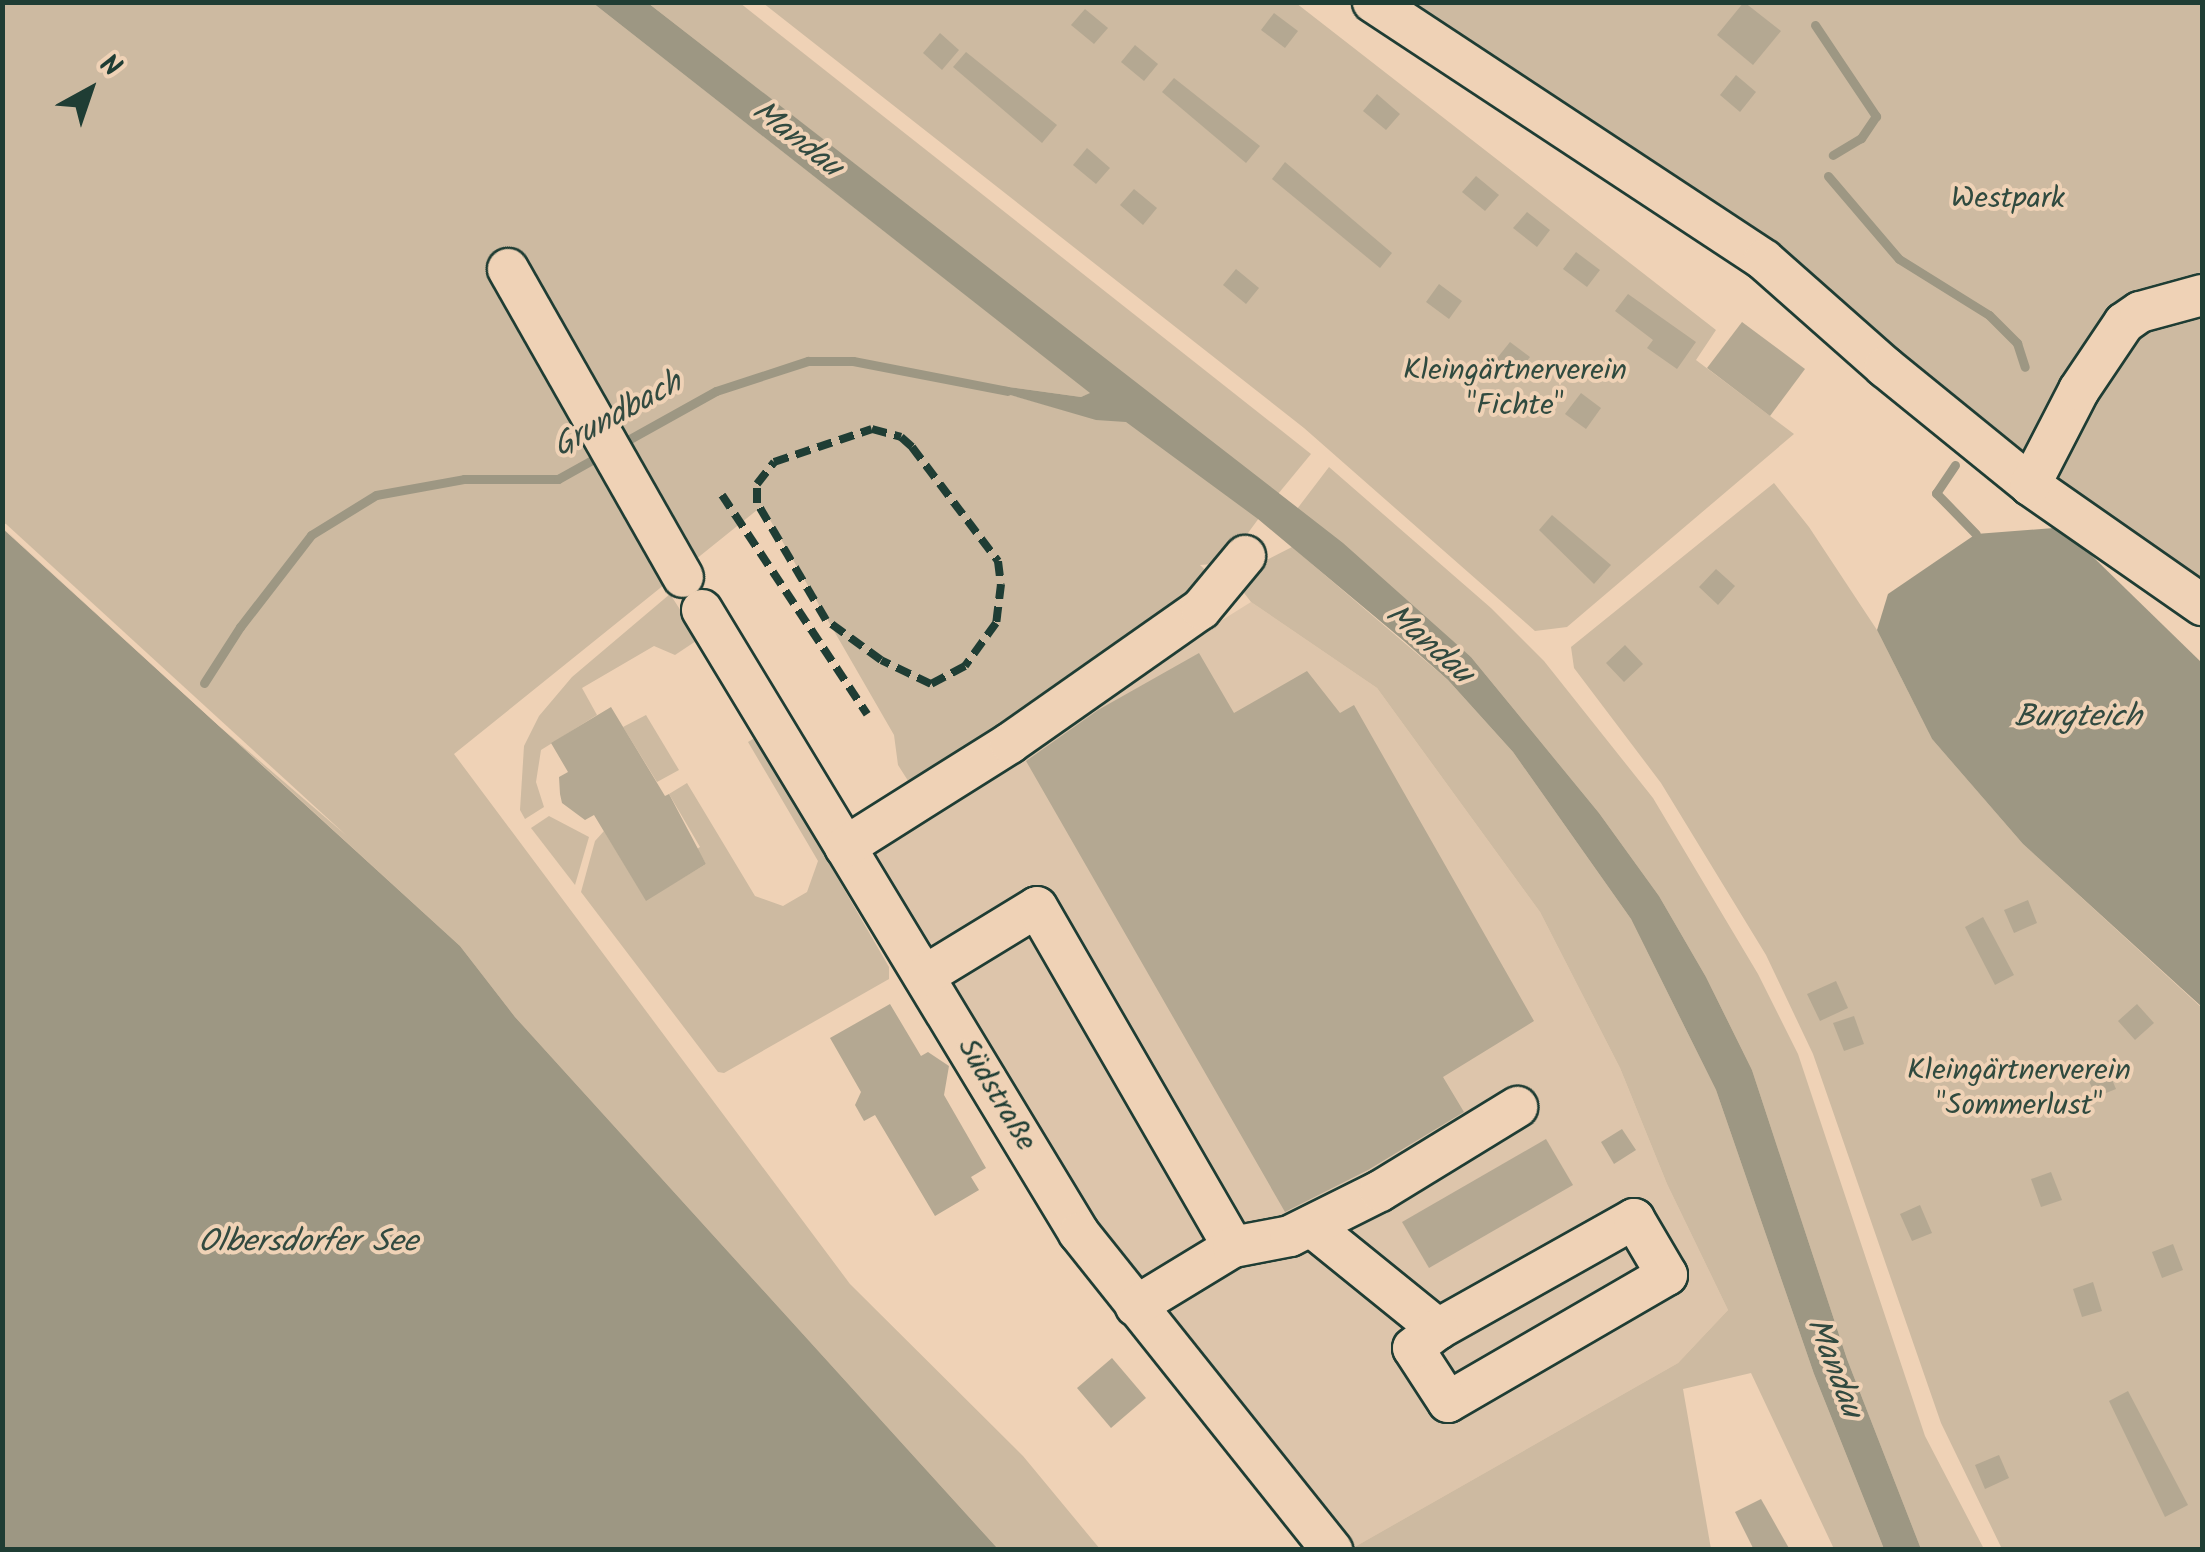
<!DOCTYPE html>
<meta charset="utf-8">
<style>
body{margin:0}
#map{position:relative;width:2205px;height:1552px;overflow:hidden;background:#efd2b6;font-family:Kalam,sans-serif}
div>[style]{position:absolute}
.built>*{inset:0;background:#ddc5ab}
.green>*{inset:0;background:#cdbaa1}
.water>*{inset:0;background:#9d9783}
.pier>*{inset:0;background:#efd2b6}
.stream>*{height:9px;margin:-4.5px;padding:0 4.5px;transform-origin:4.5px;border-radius:4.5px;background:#9d9783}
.building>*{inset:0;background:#b4a892}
.roads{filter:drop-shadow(2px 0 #1f3d34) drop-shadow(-2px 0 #1f3d34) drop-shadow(0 2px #1f3d34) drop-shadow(0 -2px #1f3d34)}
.minor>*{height:40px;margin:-20px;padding:0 20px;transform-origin:20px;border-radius:20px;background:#efd2b6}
.rail>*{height:8px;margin-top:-4px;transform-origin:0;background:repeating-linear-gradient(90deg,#1f3d34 0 15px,transparent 0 23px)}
span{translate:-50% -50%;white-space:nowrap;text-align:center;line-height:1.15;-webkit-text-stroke:8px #efd2b6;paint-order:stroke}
.park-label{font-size:30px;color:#304a3f}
.street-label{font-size:30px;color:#1f3d34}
.water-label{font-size:32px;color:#324a40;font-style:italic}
.frame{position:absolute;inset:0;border:5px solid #1f3d34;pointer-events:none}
.north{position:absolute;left:40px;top:40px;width:100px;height:100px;-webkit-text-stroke:8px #efd2b6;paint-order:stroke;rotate:40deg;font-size:28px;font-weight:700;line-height:40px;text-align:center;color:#1f3d34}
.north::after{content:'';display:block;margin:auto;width:35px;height:45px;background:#1f3d34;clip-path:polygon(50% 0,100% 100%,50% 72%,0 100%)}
</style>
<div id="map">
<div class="built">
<div style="clip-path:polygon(1251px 602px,1377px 688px,1540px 912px,1620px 1068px,1667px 1184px,1728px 1310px,1678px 1363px,1351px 1549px,1124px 1275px,859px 847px)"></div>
</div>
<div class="green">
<div style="clip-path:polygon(3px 2px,593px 3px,1091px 393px,1081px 397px,1001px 386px,1000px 392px,1096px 419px,1126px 421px,1259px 518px,1226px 563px,1200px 565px,1215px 579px,912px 787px,898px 765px,894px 735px,762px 506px,454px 754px,850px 1284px,1023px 1456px,1100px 1549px,998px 1549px,515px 1017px,460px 946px,3px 528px)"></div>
<div style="clip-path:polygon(648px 3px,740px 3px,1311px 454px,1278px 494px)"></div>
<div style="clip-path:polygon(763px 3px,1296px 3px,1716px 330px,1696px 360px,1794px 434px,1567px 627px,1535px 631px,1304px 428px)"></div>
<div style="clip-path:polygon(1393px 3px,2202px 3px,2202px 588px,2140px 536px,1913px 380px)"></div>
<div style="clip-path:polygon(1329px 467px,1491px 608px,1544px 661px,1653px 798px,1758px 974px,1798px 1054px,1925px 1436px,1984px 1549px,1921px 1549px,1847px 1359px,1752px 1070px,1706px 977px,1659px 896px,1599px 813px,1471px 657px,1297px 509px)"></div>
<div style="clip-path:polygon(1774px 483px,1809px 527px,1877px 630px,1932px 739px,2023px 844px,2202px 1008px,2202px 1549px,2002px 1549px,1941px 1423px,1813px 1054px,1766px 955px,1661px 783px,1574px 668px,1571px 647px)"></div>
<div style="clip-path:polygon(1292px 547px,1448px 680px,1513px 752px,1631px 919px,1716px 1090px,1814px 1374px,1884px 1549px,1834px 1549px,1751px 1373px,1683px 1389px,1711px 1549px,1351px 1549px,1678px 1363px,1728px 1310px,1667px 1184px,1620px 1068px,1540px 912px,1377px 688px,1251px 602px,1241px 589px,1257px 565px)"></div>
<div style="clip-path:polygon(670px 594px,699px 639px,675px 655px,654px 646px,582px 688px,597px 715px,541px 750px,536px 782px,544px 807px,525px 819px,520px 810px,524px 746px,539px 716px,572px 677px)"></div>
<div style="clip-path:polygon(646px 715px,679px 770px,657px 782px,623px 727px)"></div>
<div style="clip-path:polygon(756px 737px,889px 967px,889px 979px,724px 1073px,718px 1072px,581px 892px,595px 841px,604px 831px,646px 900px,706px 864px,697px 849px,700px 847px,669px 794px,687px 783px,755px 896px,783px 906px,807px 892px,818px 861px,748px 742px)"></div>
<div style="clip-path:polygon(549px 816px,589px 837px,575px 885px,531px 828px)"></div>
</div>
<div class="water">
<div style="clip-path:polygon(593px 3px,648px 3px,1343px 543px,1471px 657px,1599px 813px,1659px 896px,1706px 977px,1752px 1070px,1847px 1359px,1921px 1549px,1884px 1549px,1814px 1374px,1716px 1090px,1631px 919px,1513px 752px,1448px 680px,1404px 641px,1258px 519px,1126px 422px,1096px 420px,1000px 392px,995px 388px,1001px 386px,1081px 397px,1090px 393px)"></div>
<div style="clip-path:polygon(2px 528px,460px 946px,515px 1017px,998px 1549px,3px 1549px)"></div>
<div style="clip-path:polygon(2054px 528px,2090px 554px,2202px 663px,2202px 1007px,2023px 844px,1932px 739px,1877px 630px,1888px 594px,1976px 534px)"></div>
</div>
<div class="pier">
<div style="clip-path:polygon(2px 523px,6px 524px,347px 836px,219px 726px,3px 528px)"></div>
</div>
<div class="stream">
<div style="left:1815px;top:25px;width:110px;rotate:56.2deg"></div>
<div style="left:1876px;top:116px;width:27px;rotate:124deg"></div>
<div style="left:1861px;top:138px;width:33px;rotate:149deg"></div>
<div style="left:1828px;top:176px;width:109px;rotate:49.5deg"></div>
<div style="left:1899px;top:259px;width:106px;rotate:31.9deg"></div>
<div style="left:1989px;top:315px;width:40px;rotate:45deg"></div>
<div style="left:2017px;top:343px;width:25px;rotate:72deg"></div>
<div style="left:619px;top:445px;width:111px;rotate:-29.1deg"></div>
<div style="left:716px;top:391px;width:97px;rotate:-18.1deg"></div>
<div style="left:808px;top:361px;width:45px"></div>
<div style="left:853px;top:361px;width:157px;rotate:11deg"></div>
<div style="left:1955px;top:465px;width:34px;rotate:124deg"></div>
<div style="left:1936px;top:493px;width:57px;rotate:45.7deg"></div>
<div style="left:204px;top:683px;width:67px;rotate:-57.3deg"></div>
<div style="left:240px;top:627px;width:116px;rotate:-52.3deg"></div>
<div style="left:311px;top:535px;width:76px;rotate:-31.6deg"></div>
<div style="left:376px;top:495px;width:89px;rotate:-10.3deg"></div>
<div style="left:464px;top:479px;width:94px"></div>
<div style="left:558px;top:479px;width:49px;rotate:-29.2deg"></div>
</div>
<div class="building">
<div style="clip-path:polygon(1744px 2px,1781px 31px,1753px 65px,1717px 35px)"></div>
<div style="clip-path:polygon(1085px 9px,1108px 28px,1094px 44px,1071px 25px)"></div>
<div style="clip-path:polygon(1274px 13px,1298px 31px,1285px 48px,1261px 30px)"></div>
<div style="clip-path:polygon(940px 33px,959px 50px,942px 70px,923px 53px)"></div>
<div style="clip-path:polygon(1135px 45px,1158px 64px,1144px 81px,1121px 62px)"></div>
<div style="clip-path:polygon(966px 52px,1057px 125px,1042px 143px,953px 67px)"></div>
<div style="clip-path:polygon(1736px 75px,1756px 92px,1740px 112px,1720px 95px)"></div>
<div style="clip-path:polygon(1174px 78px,1260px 146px,1246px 163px,1162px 92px)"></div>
<div style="clip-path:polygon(1377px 94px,1400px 114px,1386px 130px,1363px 111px)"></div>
<div style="clip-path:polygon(1087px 148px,1110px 168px,1096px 184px,1073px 165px)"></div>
<div style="clip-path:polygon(1285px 162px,1392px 253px,1380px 268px,1272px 179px)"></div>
<div style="clip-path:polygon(1476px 176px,1499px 195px,1485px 211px,1462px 192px)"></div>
<div style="clip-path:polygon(1134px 189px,1157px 208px,1143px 225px,1120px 205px)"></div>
<div style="clip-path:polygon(1527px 212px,1550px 230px,1537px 247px,1513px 228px)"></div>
<div style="clip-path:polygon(1576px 252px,1600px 270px,1587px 287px,1563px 269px)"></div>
<div style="clip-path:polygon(1236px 269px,1259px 288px,1246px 304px,1223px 285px)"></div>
<div style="clip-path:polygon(1439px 284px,1462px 301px,1449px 319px,1426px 302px)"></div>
<div style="clip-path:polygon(1628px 294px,1696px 342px,1677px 369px,1647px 348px,1653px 340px,1615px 311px)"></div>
<div style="clip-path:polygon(1742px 322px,1805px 369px,1770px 416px,1707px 368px)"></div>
<div style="clip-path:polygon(1510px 342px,1530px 357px,1514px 378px,1494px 362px)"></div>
<div style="clip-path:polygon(1581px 393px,1601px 408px,1586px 429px,1565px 414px)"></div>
<div style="clip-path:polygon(1552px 515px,1611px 565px,1594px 584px,1539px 530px)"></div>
<div style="clip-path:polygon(1716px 569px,1735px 586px,1718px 605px,1699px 587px)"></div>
<div style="clip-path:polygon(1625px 645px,1643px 664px,1624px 682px,1606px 663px)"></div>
<div style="clip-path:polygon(1199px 653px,1234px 713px,1307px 671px,1340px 713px,1354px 705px,1534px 1021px,1443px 1077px,1464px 1112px,1368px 1170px,1285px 1212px,1026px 761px,1098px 710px)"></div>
<div style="clip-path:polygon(611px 707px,665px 796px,669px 794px,706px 864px,646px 901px,594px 815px,585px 820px,562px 803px,560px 794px,559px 777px,568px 772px,551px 743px)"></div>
<div style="clip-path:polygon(2028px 900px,2037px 923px,2014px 933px,2004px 910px)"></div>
<div style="clip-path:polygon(1983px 917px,2014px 975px,1995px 985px,1965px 927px)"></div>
<div style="clip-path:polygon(1836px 981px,1848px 1008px,1820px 1021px,1807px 994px)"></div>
<div style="clip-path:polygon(890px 1004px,921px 1056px,928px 1052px,949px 1066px,944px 1095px,986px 1168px,971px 1177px,979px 1190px,935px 1216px,875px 1115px,864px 1121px,855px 1105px,861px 1092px,830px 1038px)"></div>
<div style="clip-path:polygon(2137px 1004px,2154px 1023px,2135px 1040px,2118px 1021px)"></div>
<div style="clip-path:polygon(1854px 1016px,1864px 1044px,1844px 1051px,1833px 1023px)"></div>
<div style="clip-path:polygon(2104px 1061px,2116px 1089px,2096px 1097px,2084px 1070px)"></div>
<div style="clip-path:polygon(1622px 1129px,1636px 1150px,1614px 1164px,1601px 1142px)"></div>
<div style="clip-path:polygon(1546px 1139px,1573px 1185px,1429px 1268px,1402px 1222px)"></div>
<div style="clip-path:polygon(2051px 1172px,2062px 1200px,2041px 1207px,2031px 1179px)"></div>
<div style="clip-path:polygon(1920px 1205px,1932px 1233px,1912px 1241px,1900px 1214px)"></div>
<div style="clip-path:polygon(2173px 1244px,2183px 1270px,2162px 1278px,2152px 1252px)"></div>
<div style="clip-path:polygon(2093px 1282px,2102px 1311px,2082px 1317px,2073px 1289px)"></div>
<div style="clip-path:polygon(1112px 1358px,1146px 1398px,1111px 1428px,1077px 1388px)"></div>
<div style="clip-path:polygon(2128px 1391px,2188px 1505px,2165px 1517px,2109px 1401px)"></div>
<div style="clip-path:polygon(1999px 1455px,2009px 1478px,1985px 1489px,1975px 1465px)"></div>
<div style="clip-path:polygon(1761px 1499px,1790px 1550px,1754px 1550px,1735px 1512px)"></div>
</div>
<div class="roads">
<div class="minor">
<div style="left:1373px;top:2px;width:468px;rotate:33.4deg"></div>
<div style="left:1764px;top:260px;width:162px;rotate:41.5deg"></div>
<div style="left:1885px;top:367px;width:187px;rotate:39.1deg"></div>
<div style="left:2030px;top:485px;width:210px;rotate:34.9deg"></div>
<div style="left:508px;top:269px;width:354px;rotate:60.4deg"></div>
<div style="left:2030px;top:485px;width:107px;rotate:-62.7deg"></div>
<div style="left:2079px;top:390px;width:81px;rotate:-56.1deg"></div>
<div style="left:2124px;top:323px;width:19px;rotate:-35deg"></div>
<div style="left:2140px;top:312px;width:64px;rotate:-15.3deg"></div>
<div style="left:702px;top:610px;width:728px;rotate:58.82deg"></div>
<div style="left:1079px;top:1233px;width:406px;rotate:51.4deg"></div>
<div style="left:845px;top:847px;width:195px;rotate:-32.2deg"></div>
<div style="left:1010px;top:743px;width:233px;rotate:-35.1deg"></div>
<div style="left:1201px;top:609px;width:69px;rotate:-50.3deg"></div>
<div style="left:924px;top:976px;width:132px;rotate:-31.4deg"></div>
<div style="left:1037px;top:907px;width:392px;rotate:60deg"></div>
<div style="left:1233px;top:1247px;width:114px;rotate:148.7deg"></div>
<div style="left:1311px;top:1226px;width:164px;rotate:39deg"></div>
<div style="left:1438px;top:1329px;width:225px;rotate:-29.3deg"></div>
<div style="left:1634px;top:1219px;width:65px;rotate:59.5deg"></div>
<div style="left:1667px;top:1275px;width:253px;rotate:149.9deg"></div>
<div style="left:1448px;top:1402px;width:64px;rotate:-122.9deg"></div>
<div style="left:1413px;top:1348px;width:31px;rotate:-37deg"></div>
<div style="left:1233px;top:1247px;width:58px;rotate:-10.9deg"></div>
<div style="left:1290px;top:1236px;width:101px;rotate:-26.6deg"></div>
<div style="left:1380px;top:1191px;width:161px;rotate:-31.5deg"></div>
</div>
</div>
<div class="rail">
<div style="left:872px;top:429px;width:30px;rotate:15deg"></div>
<div style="left:901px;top:437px;width:15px;rotate:42deg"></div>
<div style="left:912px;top:447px;width:143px;rotate:53deg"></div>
<div style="left:998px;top:561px;width:23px;rotate:83deg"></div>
<div style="left:1001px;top:584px;width:39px;rotate:97deg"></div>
<div style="left:996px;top:623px;width:53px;rotate:125.8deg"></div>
<div style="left:965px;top:666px;width:38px;rotate:152deg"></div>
<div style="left:931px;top:684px;width:55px;rotate:-154.4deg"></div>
<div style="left:881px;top:660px;width:68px;rotate:-144deg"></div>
<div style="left:826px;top:620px;width:136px;rotate:-120.5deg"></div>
<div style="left:757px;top:503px;width:19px;rotate:-90deg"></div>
<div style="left:757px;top:484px;width:28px;rotate:-52deg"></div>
<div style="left:774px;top:462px;width:103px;rotate:-18.6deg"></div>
<div style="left:722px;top:495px;width:263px;rotate:56.5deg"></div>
</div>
<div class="park-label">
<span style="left:2008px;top:199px">Westpark</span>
<span style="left:1515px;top:388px">Kleingärtnerverein<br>"Fichte"</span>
<span style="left:2019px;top:1088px">Kleingärtnerverein<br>"Sommerlust"</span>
</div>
<div class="street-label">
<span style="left:996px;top:1095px;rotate:59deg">Südstraße</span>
</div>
<div class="water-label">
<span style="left:796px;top:140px;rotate:38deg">Mandau</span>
<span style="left:618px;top:416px;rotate:-29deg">Grundbach</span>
<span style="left:1428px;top:645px;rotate:41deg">Mandau</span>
<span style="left:2078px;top:718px">Burgteich</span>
<span style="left:308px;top:1243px">Olbersdorfer See</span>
<span style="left:1833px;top:1368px;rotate:69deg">Mandau</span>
</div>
<div class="frame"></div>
<div class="north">N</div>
</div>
